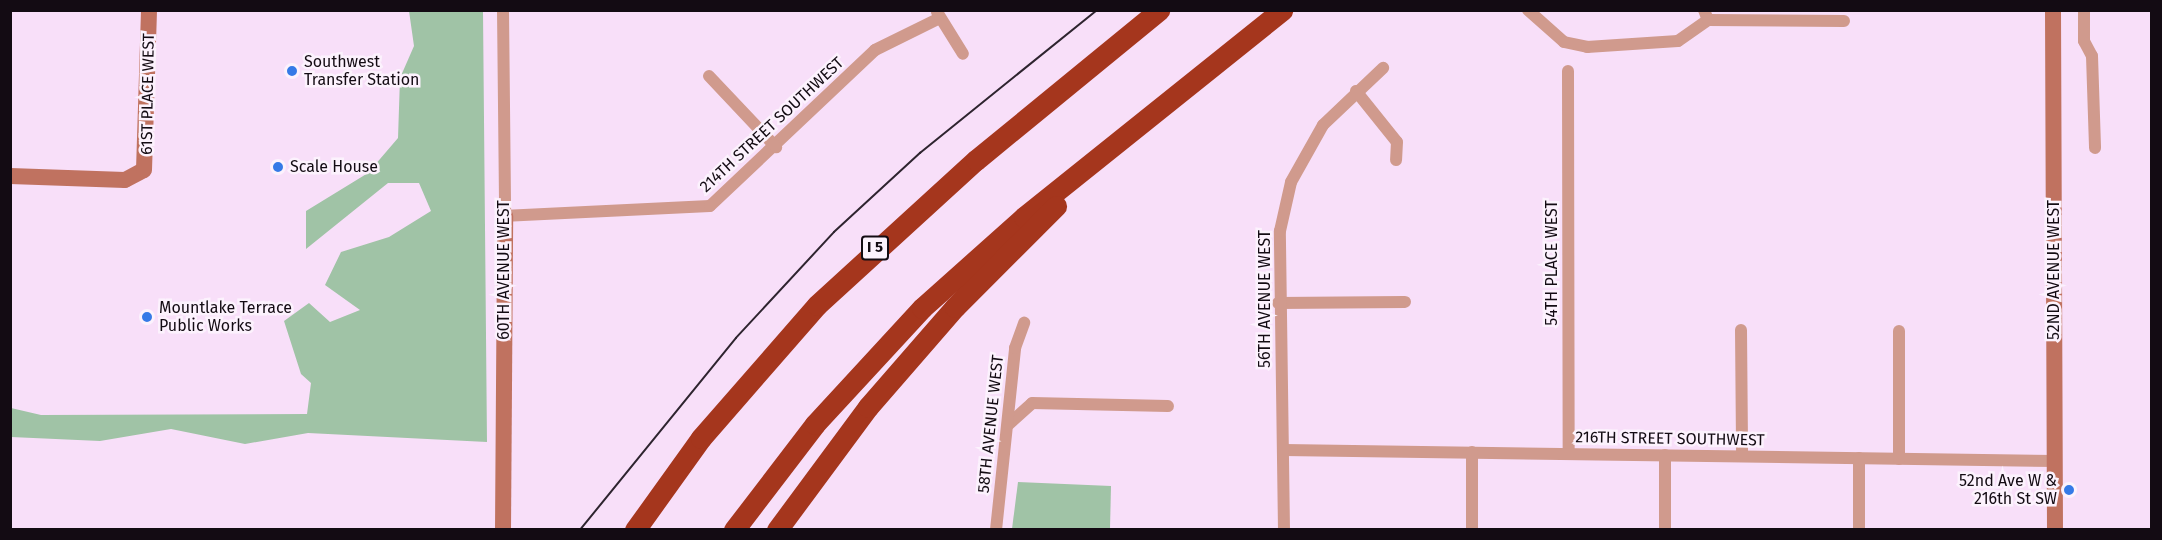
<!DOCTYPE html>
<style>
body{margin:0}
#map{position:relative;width:2162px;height:540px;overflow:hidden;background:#f8dff9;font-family:"Fira Sans",sans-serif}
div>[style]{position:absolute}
.green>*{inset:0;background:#a0c3a6}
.street>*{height:12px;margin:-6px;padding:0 6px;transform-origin:6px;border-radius:6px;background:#d09a8d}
.secondary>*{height:16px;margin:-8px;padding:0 8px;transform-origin:8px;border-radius:8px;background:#c07260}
.highway>*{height:21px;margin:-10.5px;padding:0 10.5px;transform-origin:10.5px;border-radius:10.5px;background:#a5361d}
.tram>*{height:1.5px;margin:-0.75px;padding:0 0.75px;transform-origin:0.75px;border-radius:0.75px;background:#2e242f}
.dots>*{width:16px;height:16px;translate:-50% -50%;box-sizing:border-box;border:3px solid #fcf2fd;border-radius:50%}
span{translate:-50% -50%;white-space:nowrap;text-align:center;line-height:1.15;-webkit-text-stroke:5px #fcf2fd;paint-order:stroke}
.shield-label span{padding:2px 4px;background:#fcf2fd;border:2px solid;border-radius:4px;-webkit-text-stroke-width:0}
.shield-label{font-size:15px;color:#130b13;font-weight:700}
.poi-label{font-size:16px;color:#130b13}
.left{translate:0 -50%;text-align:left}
.right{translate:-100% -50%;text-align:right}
.street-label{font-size:16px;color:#130b13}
.frame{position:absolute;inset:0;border:12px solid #130b13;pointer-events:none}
</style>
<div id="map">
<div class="green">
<div style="clip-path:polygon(409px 11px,483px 11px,487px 442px,308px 433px,245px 444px,171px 429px,100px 441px,11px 437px,11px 408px,41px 415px,307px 414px,311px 383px,301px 374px,284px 321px,309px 303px,330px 322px,360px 310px,325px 285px,341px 252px,389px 237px,431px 211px,419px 183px,388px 183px,306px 249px,306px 211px,368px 173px,398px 138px,400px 78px,414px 46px)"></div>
<div style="clip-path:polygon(1018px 482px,1111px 486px,1110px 529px,1012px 529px)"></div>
</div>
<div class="street">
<div style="left:503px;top:10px;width:206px;rotate:89.4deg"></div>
<div style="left:505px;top:216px;width:205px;rotate:-2.8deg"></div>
<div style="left:710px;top:206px;width:227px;rotate:-43.4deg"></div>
<div style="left:875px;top:50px;width:72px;rotate:-26.2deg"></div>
<div style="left:1528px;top:10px;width:48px;rotate:41.6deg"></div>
<div style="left:1564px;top:42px;width:24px;rotate:12deg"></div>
<div style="left:1587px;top:47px;width:91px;rotate:-3.8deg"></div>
<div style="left:1678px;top:41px;width:37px;rotate:-35deg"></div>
<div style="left:1704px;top:10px;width:11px;rotate:68deg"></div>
<div style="left:1708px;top:20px;width:136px;rotate:0.4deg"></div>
<div style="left:2084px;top:10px;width:31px;rotate:90deg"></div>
<div style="left:2084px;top:41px;width:17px;rotate:62deg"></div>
<div style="left:2092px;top:56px;width:92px;rotate:88.1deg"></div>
<div style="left:937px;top:12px;width:49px;rotate:58.2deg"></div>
<div style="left:1568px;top:71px;width:383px;rotate:89.9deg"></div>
<div style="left:709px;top:76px;width:98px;rotate:46.7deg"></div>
<div style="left:1356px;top:91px;width:65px;rotate:51.2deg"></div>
<div style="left:1397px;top:142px;width:18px;rotate:93deg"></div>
<div style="left:1278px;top:303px;width:127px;rotate:-0.5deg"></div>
<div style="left:1741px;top:330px;width:126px;rotate:89.5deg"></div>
<div style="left:1009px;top:424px;width:31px;rotate:-42deg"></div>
<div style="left:1032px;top:403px;width:136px;rotate:1.3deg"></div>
<div style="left:1284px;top:450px;width:771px;rotate:0.82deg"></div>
<div style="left:1472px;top:452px;width:78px;rotate:90deg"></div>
<div style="left:1665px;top:455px;width:75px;rotate:90deg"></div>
<div style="left:1859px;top:458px;width:72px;rotate:90deg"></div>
<div style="left:1899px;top:459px;width:128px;rotate:-90deg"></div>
<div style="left:996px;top:530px;width:183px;rotate:-84deg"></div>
<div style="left:1015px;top:348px;width:27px;rotate:-70deg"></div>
<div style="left:1284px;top:530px;width:299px;rotate:-90.8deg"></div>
<div style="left:1280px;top:231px;width:50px;rotate:-77.3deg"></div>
<div style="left:1291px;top:182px;width:65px;rotate:-60.7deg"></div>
<div style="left:1323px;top:125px;width:83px;rotate:-43.5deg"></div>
</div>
<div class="secondary">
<div style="left:2053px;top:10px;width:520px;rotate:89.78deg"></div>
<div style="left:10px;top:176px;width:115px;rotate:2deg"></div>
<div style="left:125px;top:180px;width:21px;rotate:-28deg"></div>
<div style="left:144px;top:170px;width:160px;rotate:-88.2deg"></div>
<div style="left:503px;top:530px;width:314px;rotate:-89.6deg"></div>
</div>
<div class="highway">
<div style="left:635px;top:530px;width:113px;rotate:-54.3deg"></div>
<div style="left:701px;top:438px;width:176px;rotate:-48.9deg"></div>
<div style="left:817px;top:305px;width:215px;rotate:-42.4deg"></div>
<div style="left:976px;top:160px;width:237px;rotate:-39.3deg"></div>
<div style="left:734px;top:530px;width:133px;rotate:-52.6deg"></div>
<div style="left:815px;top:424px;width:158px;rotate:-47.3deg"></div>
<div style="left:922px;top:308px;width:137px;rotate:-41.7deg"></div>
<div style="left:1024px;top:217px;width:331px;rotate:-38.7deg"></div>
<div style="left:777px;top:530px;width:153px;rotate:-53.5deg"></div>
<div style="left:868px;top:407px;width:133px;rotate:-49deg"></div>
<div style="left:955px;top:307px;width:143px;rotate:-45deg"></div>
</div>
<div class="tram">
<div style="left:580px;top:530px;width:247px;rotate:-50.9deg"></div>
<div style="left:736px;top:338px;width:144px;rotate:-47.2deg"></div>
<div style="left:834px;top:232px;width:117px;rotate:-42.6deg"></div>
<div style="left:920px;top:153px;width:228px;rotate:-38.9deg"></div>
</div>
<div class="dots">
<div style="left:292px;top:71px;background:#357ae7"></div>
<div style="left:278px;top:167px;background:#357ae7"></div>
<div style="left:147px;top:317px;background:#357ae7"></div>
<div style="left:2069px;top:490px;background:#357ae7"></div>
</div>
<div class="shield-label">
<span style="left:875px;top:248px">I 5</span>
</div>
<div class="poi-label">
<span class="left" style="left:304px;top:71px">Southwest<br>Transfer Station</span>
<span class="left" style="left:290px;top:167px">Scale House</span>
<span class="left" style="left:159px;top:317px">Mountlake Terrace<br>Public Works</span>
<span class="right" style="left:2057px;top:490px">52nd Ave W &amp;<br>216th St SW</span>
</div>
<div class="street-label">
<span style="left:148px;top:94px;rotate:-89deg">61ST PLACE WEST</span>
<span style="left:772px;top:125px;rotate:-43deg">214TH STREET SOUTHWEST</span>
<span style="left:1552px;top:263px;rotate:-90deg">54TH PLACE WEST</span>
<span style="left:504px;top:270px;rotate:-90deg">60TH AVENUE WEST</span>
<span style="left:2054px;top:270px;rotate:-90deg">52ND AVENUE WEST</span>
<span style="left:1265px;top:299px;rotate:-90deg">56TH AVENUE WEST</span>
<span style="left:991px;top:424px;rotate:-84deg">58TH AVENUE WEST</span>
<span style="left:1670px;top:439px;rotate:1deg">216TH STREET SOUTHWEST</span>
</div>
<div class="frame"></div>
</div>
